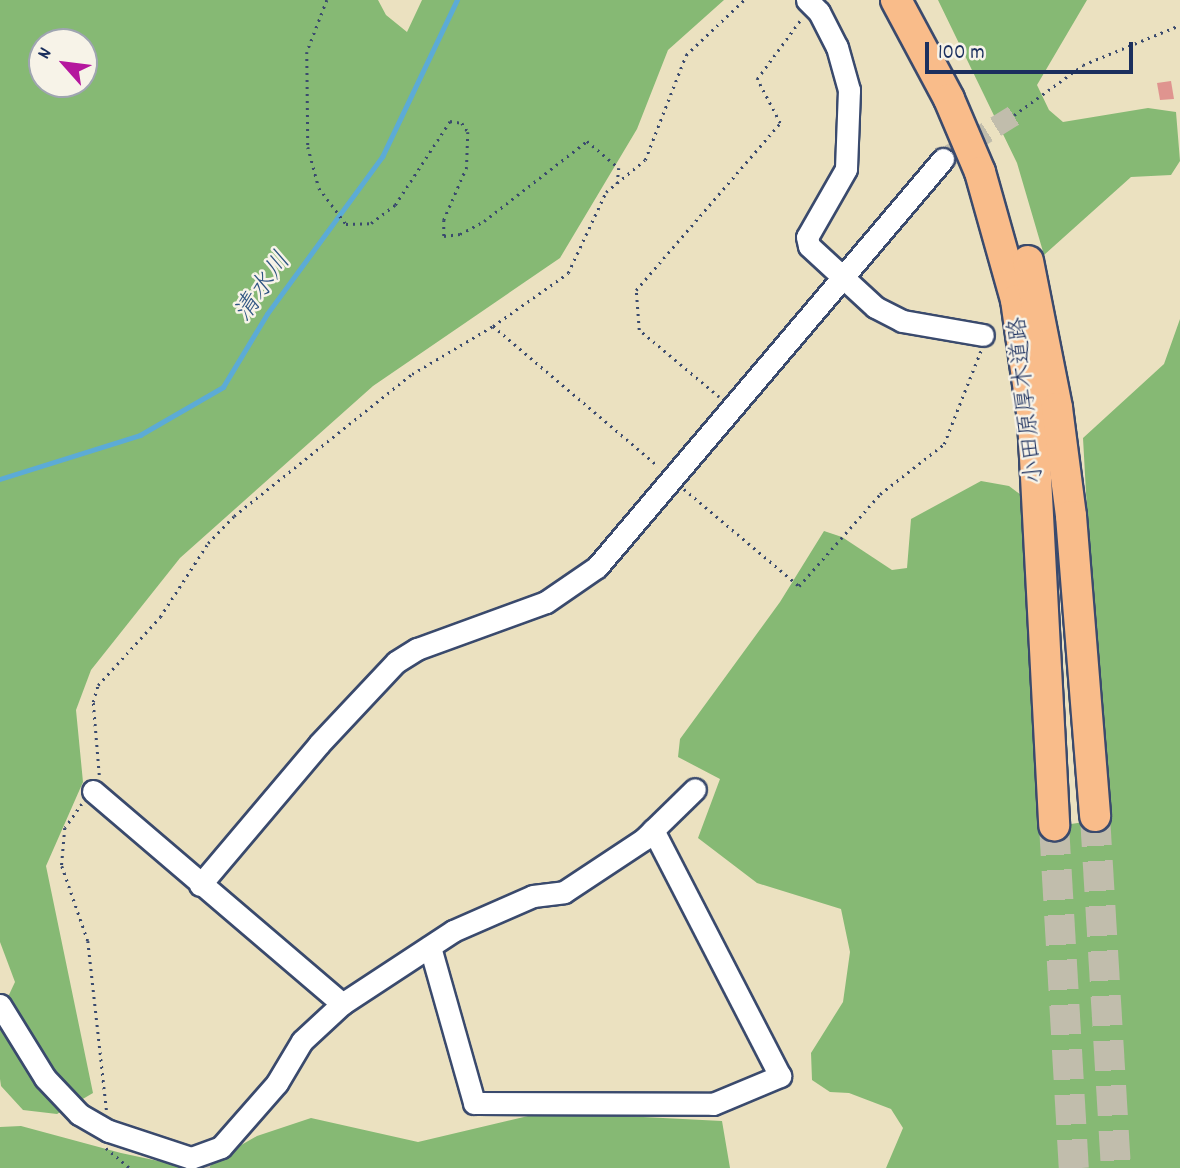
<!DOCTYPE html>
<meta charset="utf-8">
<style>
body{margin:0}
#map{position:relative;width:1180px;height:1168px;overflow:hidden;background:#ebe1c0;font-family:Dekko,"Klee One",sans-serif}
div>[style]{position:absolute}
.forest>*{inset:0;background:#86b974}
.stream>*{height:4.5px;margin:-2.25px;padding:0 2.25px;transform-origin:2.25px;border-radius:2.25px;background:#5cabd6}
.building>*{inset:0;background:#df948f}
.minor-tunnel>*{height:21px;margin-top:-10.5px;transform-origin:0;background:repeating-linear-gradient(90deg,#c1bdac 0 21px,transparent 0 31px)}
.highway-tunnel>*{height:30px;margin-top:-15px;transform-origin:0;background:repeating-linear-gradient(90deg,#c1bdac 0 30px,transparent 0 45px)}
.path>*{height:2.5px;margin-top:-1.25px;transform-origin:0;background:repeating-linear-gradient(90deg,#3a4a6d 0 2px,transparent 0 7px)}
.roads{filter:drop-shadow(2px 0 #3a4a6d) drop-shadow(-2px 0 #3a4a6d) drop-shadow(0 2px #3a4a6d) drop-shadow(0 -2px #3a4a6d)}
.minor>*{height:21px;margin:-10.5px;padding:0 10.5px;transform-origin:10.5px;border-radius:10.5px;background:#fff}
.highway>*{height:30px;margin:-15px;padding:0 15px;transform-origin:15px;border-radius:15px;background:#f9bc8a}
span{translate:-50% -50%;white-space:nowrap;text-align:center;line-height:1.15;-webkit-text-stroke:5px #f7f3e8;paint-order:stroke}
.street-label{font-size:24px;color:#1b2f5e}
.water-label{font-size:26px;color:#2e5482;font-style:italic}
.north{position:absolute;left:28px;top:28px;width:70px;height:70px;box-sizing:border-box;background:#f7f3e8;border:2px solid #9fa5b1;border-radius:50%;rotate:298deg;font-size:19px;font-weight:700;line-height:28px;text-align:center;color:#1b2f5e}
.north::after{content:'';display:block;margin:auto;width:24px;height:32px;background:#b5179e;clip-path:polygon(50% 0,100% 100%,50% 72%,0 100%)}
.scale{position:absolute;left:925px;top:42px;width:208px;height:32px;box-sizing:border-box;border:4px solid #1b2f5e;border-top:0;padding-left:9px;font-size:21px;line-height:24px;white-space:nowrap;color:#1b2f5e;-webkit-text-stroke:5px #f7f3e8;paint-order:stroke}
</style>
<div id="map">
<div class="forest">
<div style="clip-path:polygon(evenodd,0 0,378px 0,386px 15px,407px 32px,422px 0,724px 0,668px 50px,637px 129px,560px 258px,373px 386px,180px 558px,91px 670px,76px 710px,83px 782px,46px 866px,93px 1093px,57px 1114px,23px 1110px,1px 1086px,0 1079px,0 1014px,15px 982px,0 942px,0 0,42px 42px,84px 42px,84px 84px,42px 84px,42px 42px)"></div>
<div style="clip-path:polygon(938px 0,1087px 0,1037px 85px,1049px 110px,1063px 122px,1148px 108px,1176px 112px,1180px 161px,1171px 175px,1131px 177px,1044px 255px,1017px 163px)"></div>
<div style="clip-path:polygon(1180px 319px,1180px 1168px,886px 1168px,903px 1128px,891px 1109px,849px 1093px,830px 1092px,812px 1080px,811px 1053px,843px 1002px,850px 952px,841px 909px,757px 883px,698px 838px,720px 779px,678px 757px,680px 739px,780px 602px,824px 531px,842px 537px,892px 570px,907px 568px,911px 519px,981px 481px,1009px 486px,1028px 500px,1038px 829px,1104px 819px,1083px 438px,1164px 364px)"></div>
<div style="clip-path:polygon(545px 1112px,722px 1121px,730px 1168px,201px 1168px,257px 1136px,311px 1118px,418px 1142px)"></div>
<div style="clip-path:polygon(21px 1126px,121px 1153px,191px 1168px,0 1168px,0 1127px)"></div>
</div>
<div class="stream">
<div style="left:0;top:479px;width:147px;rotate:-17.4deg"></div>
<div style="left:140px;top:435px;width:96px;rotate:-30deg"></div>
<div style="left:223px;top:387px;width:85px;rotate:-58.9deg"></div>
<div style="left:267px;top:314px;width:195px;rotate:-53.8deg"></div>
<div style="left:382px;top:157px;width:174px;rotate:-64.5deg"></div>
</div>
<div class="building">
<div style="clip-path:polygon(1171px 81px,1174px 99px,1160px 100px,1157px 83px)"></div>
</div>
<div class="minor-tunnel">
<div style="left:943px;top:159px;width:84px;rotate:-31.8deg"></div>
<div style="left:191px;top:1158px;width:24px;rotate:24deg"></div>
</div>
<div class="highway-tunnel">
<div style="left:1095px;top:816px;width:353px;rotate:86.6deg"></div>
<div style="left:1054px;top:825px;width:344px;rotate:86.7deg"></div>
</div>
<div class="path">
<div style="left:327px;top:0;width:56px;rotate:111deg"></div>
<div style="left:307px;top:52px;width:95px;rotate:89.4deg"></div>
<div style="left:308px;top:147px;width:42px;rotate:75deg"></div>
<div style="left:319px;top:188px;width:45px;rotate:53.1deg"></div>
<div style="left:346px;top:224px;width:25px;rotate:-2deg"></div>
<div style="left:371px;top:223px;width:30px;rotate:-37deg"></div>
<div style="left:395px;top:205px;width:100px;rotate:-56.8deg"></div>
<div style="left:450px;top:121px;width:12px;rotate:9deg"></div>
<div style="left:462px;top:123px;width:11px;rotate:56deg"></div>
<div style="left:468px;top:132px;width:35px;rotate:92deg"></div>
<div style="left:467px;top:167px;width:58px;rotate:113.5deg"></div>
<div style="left:444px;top:220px;width:16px;rotate:90deg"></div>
<div style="left:444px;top:236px;width:16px;rotate:-7deg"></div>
<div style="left:460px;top:234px;width:27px;rotate:-28deg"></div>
<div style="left:484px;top:221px;width:130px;rotate:-37.8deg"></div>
<div style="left:587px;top:141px;width:42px;rotate:40.2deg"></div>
<div style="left:619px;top:168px;width:18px;rotate:96deg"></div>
<div style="left:1014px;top:115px;width:85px;rotate:-35.9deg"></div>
<div style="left:1083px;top:65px;width:105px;rotate:-22.4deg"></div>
<div style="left:493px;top:326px;width:216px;rotate:40.3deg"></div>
<div style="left:719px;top:397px;width:104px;rotate:-140.1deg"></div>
<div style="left:639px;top:330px;width:40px;rotate:-94.3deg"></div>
<div style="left:636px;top:290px;width:221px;rotate:-49.2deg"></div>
<div style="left:780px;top:123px;width:50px;rotate:-117.6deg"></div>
<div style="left:757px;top:79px;width:76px;rotate:-53.6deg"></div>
<div style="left:684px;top:489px;width:150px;rotate:40.1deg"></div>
<div style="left:799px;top:586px;width:123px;rotate:-48.6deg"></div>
<div style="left:880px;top:494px;width:81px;rotate:-38deg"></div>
<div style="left:944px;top:444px;width:101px;rotate:-68.5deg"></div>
<div style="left:99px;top:775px;width:73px;rotate:-94.7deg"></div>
<div style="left:93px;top:702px;width:18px;rotate:-74deg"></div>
<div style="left:98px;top:685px;width:92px;rotate:-47.6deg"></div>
<div style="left:160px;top:617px;width:88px;rotate:-57deg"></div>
<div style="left:208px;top:543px;width:37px;rotate:-46deg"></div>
<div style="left:234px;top:516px;width:228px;rotate:-38.6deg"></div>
<div style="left:412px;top:374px;width:94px;rotate:-30.7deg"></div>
<div style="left:493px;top:326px;width:92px;rotate:-35.2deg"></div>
<div style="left:568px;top:273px;width:89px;rotate:-64.9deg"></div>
<div style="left:606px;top:192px;width:50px;rotate:-39.4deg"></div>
<div style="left:645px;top:160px;width:113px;rotate:-68.7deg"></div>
<div style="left:686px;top:55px;width:80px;rotate:-43.5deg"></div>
<div style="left:82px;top:804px;width:29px;rotate:125deg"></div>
<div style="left:65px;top:828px;width:38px;rotate:95deg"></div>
<div style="left:62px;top:866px;width:79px;rotate:70.9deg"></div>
<div style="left:88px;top:941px;width:172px;rotate:83.7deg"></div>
<div style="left:106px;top:1148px;width:31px;rotate:40deg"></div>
</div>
<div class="roads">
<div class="minor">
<div style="left:807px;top:0;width:17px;rotate:45deg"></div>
<div style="left:819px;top:12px;width:39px;rotate:63deg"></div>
<div style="left:837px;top:47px;width:45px;rotate:74.4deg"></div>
<div style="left:849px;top:90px;width:79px;rotate:92.2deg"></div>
<div style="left:846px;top:169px;width:78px;rotate:119.8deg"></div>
<div style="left:807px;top:237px;width:9px;rotate:77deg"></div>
<div style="left:809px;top:246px;width:90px;rotate:42.7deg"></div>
<div style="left:875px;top:307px;width:30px;rotate:27deg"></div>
<div style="left:902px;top:321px;width:82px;rotate:9.8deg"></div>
<div style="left:93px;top:791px;width:328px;rotate:40.5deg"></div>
<div style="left:200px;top:885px;width:185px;rotate:-49.8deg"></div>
<div style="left:319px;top:744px;width:112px;rotate:-46.8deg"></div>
<div style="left:396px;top:662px;width:25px;rotate:-32deg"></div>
<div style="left:417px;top:649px;width:137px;rotate:-20deg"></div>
<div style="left:546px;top:602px;width:62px;rotate:-34.5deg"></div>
<div style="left:597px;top:567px;width:535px;rotate:-49.7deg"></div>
<div style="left:430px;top:947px;width:162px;rotate:74.2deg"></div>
<div style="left:474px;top:1103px;width:239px;rotate:0.2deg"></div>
<div style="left:713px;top:1104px;width:73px;rotate:-22.7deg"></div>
<div style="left:780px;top:1076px;width:277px;rotate:-117.3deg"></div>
<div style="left:0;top:1005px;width:86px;rotate:58.3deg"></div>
<div style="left:45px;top:1078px;width:50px;rotate:46.6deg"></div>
<div style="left:79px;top:1114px;width:34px;rotate:30deg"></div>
<div style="left:109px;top:1131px;width:86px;rotate:18.2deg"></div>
<div style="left:191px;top:1158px;width:32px;rotate:-20deg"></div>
<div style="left:221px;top:1147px;width:85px;rotate:-48.8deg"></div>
<div style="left:277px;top:1083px;width:49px;rotate:-59.2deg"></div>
<div style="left:302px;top:1041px;width:54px;rotate:-42.8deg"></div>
<div style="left:342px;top:1004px;width:133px;rotate:-33.3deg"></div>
<div style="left:453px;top:931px;width:87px;rotate:-23.6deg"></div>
<div style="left:533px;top:896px;width:31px;rotate:-7deg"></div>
<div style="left:564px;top:892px;width:96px;rotate:-33.5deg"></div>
<div style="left:644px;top:839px;width:71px;rotate:-44.4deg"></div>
</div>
<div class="highway">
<div style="left:896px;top:0;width:112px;rotate:61.8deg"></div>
<div style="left:949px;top:99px;width:79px;rotate:67deg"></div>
<div style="left:980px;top:172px;width:133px;rotate:74.3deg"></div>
<div style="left:1016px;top:300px;width:121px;rotate:81.9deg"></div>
<div style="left:1033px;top:420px;width:406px;rotate:87deg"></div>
<div style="left:1028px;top:261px;width:150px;rotate:78.8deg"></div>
<div style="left:1057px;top:408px;width:109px;rotate:82.6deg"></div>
<div style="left:1071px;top:516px;width:301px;rotate:85.4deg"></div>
</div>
</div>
<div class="street-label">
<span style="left:1028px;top:400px;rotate:-96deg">小田原厚木道路</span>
</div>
<div class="water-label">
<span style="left:264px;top:288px;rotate:-55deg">清水川</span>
</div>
<div class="north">N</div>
<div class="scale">100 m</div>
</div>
